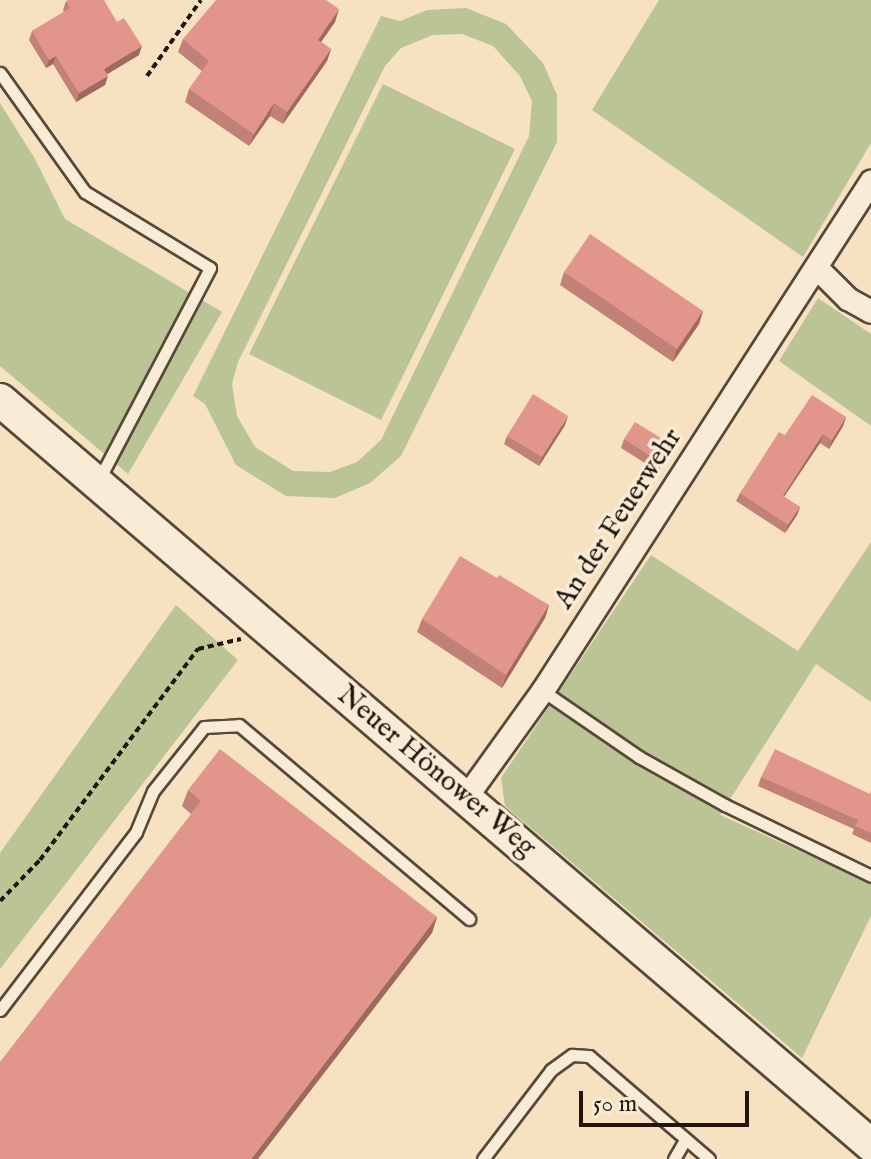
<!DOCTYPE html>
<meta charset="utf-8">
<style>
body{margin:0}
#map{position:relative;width:871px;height:1159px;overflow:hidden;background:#f6e2c1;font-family:"IM FELL English",serif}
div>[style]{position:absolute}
.green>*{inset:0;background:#bac494}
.path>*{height:4px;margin-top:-2px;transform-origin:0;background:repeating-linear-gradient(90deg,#22150d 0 6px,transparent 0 10px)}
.roads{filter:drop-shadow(2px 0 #57483a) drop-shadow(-2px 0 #57483a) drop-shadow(0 2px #57483a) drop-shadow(0 -2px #57483a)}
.service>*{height:11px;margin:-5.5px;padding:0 5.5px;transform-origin:5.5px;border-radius:5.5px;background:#f9ecd7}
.minor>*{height:22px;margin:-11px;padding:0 11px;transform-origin:11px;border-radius:11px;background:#f9ecd7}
.secondary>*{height:32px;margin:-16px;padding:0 16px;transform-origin:16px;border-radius:16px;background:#f9ecd7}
.wall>*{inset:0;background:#c28178}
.shaded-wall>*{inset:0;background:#9e6961}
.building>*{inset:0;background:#e2968b}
span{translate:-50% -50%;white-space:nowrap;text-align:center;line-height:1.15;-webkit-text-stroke:7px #f9ecd7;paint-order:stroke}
.street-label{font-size:28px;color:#22150d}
.scale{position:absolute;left:579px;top:1091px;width:170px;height:36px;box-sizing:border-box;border:4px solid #22150d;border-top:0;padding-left:10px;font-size:24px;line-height:28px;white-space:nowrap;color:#22150d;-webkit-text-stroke:6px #f9ecd7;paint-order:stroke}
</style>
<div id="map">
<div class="green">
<div style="clip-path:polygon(659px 0,871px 0,871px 143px,803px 257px,592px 110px)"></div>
<div style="clip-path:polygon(evenodd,466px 8px,506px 24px,543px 63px,557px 95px,557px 142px,401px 456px,370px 483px,335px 498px,286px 496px,236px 465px,205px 404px,193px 396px,381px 16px,400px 21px,427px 10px,466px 8px,462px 34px,493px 46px,520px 76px,532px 101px,529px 136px,381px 440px,357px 462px,330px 472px,293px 471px,255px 447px,237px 416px,232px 384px,238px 362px,385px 66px,401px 48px,433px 35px,462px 34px)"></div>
<div style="clip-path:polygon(383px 84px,515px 149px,381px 420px,249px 354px)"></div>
<div style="clip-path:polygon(0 103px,35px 159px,65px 219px,222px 312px,128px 474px,0 366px)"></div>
<div style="clip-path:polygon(818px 298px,871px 334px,871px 426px,779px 361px)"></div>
<div style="clip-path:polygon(871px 542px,871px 702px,816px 664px,720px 815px,871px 883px,871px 916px,802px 1058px,505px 806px,501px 778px,651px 555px,798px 651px)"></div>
<div style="clip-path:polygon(176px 605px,238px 660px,0 969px,0 853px)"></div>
</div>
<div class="path">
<div style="left:147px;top:76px;width:93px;rotate:-54.6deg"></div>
<div style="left:0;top:901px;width:57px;rotate:-45.7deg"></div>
<div style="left:40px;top:860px;width:264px;rotate:-53.2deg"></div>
<div style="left:198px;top:649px;width:44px;rotate:-13.1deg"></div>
</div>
<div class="roads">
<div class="service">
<div style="left:0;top:73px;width:146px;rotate:54.5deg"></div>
<div style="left:85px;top:192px;width:146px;rotate:31.3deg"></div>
<div style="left:210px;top:268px;width:238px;rotate:117.7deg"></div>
<div style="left:543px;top:691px;width:116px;rotate:34.5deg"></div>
<div style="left:639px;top:757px;width:98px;rotate:29.2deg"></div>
<div style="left:725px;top:805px;width:162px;rotate:25.9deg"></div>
<div style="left:0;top:1010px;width:224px;rotate:-52.6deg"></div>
<div style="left:136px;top:832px;width:44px;rotate:-67.5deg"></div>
<div style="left:153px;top:791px;width:82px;rotate:-51.4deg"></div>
<div style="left:204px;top:727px;width:35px;rotate:-3deg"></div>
<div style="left:239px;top:725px;width:301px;rotate:40.1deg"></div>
<div style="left:483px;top:1159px;width:112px;rotate:-52.6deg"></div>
<div style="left:551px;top:1070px;width:26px;rotate:-36deg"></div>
<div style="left:572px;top:1055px;width:17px;rotate:3deg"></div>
<div style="left:589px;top:1056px;width:158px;rotate:40.6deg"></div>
<div style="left:674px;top:1159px;width:22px;rotate:-60deg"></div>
</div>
<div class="minor">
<div style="left:817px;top:268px;width:44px;rotate:45deg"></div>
<div style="left:848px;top:299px;width:26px;rotate:29deg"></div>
<div style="left:466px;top:798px;width:132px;rotate:-54.3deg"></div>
<div style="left:543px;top:691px;width:606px;rotate:-57.2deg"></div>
</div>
<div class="secondary">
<div style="left:0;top:400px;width:1146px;rotate:40.54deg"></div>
</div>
</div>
<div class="wall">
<div style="clip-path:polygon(66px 1px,139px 55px,107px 74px,105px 85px,76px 102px,53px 64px,46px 68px,29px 40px,32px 31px,64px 12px,63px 10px)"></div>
<div style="clip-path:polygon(335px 22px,321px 42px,331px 49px,327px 61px,283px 124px,270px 116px,249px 146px,185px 102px,189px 89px,202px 71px,178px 52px,183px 39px)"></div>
<div style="clip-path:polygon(564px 272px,703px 311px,699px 324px,673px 362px,560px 285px)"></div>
<div style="clip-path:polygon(846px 417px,843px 426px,829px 449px,820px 443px,784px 497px,800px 507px,797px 515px,785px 533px,736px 501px,740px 493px,785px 435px)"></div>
<div style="clip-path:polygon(565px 425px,539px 466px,504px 444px,507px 436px)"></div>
<div style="clip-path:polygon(624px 439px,669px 454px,658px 471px,621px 448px)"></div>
<div style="clip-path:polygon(497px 578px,549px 605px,545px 618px,502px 688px,417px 632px,422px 619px)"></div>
<div style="clip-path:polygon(761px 777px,870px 794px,871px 791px,871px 843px,852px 834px,854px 829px,758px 786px)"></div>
<div style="clip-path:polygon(188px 790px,437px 917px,432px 933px,191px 814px,182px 806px)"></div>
</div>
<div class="shaded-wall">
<div style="clip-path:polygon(339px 9px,335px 22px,314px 52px,318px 40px)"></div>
<div style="clip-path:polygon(142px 46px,139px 55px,101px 78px,104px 69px)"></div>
<div style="clip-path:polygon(331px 49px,327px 61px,283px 124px,287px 112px)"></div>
<div style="clip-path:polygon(56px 56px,53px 64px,46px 68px,49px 60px)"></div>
<div style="clip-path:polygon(108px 76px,105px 85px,76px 102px,79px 93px)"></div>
<div style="clip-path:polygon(274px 103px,270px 116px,249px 146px,254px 134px)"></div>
<div style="clip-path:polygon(703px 311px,699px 324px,673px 362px,677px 349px)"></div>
<div style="clip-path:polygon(568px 416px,565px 425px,539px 466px,542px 457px)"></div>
<div style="clip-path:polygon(846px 417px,843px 426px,829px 449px,832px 440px)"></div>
<div style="clip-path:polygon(823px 434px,820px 443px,779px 504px,783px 496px)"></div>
<div style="clip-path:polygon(672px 445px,669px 454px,658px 471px,661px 463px)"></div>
<div style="clip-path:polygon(800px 507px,797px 515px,785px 533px,788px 525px)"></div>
<div style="clip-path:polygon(549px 605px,545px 618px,502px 688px,506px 675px)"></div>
<div style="clip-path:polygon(437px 917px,432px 933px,258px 1159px,251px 1159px)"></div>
</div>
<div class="building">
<div style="clip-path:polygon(68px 0,104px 0,117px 22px,124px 18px,142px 46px,104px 69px,108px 76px,79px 93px,56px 56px,49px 60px,32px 31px,70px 8px,66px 1px)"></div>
<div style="clip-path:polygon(216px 0,326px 0,339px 9px,318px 40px,331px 49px,287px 112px,274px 103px,254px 134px,189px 89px,209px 61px,183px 39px)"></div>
<div style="clip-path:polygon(590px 234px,703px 311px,677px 349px,564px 272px)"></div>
<div style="clip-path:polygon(533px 394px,568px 416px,542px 457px,507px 436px)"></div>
<div style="clip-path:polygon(812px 395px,846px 417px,832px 440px,823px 434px,783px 496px,800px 507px,788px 525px,740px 493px,779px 432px,785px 435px)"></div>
<div style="clip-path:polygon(635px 422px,672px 445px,661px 463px,624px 439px)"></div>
<div style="clip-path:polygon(460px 556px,497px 578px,499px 575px,549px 605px,506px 675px,422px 619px)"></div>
<div style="clip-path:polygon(220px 749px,437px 917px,251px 1159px,0 1159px,0 1062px,201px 801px,188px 790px)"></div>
<div style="clip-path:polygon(775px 749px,870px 794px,871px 791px,871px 833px,855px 826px,858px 820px,761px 777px)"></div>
</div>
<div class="street-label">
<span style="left:619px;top:519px;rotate:-57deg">An der Feuerwehr</span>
<span style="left:436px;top:772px;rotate:40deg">Neuer Hönower Weg</span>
</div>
<div class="scale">50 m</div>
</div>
